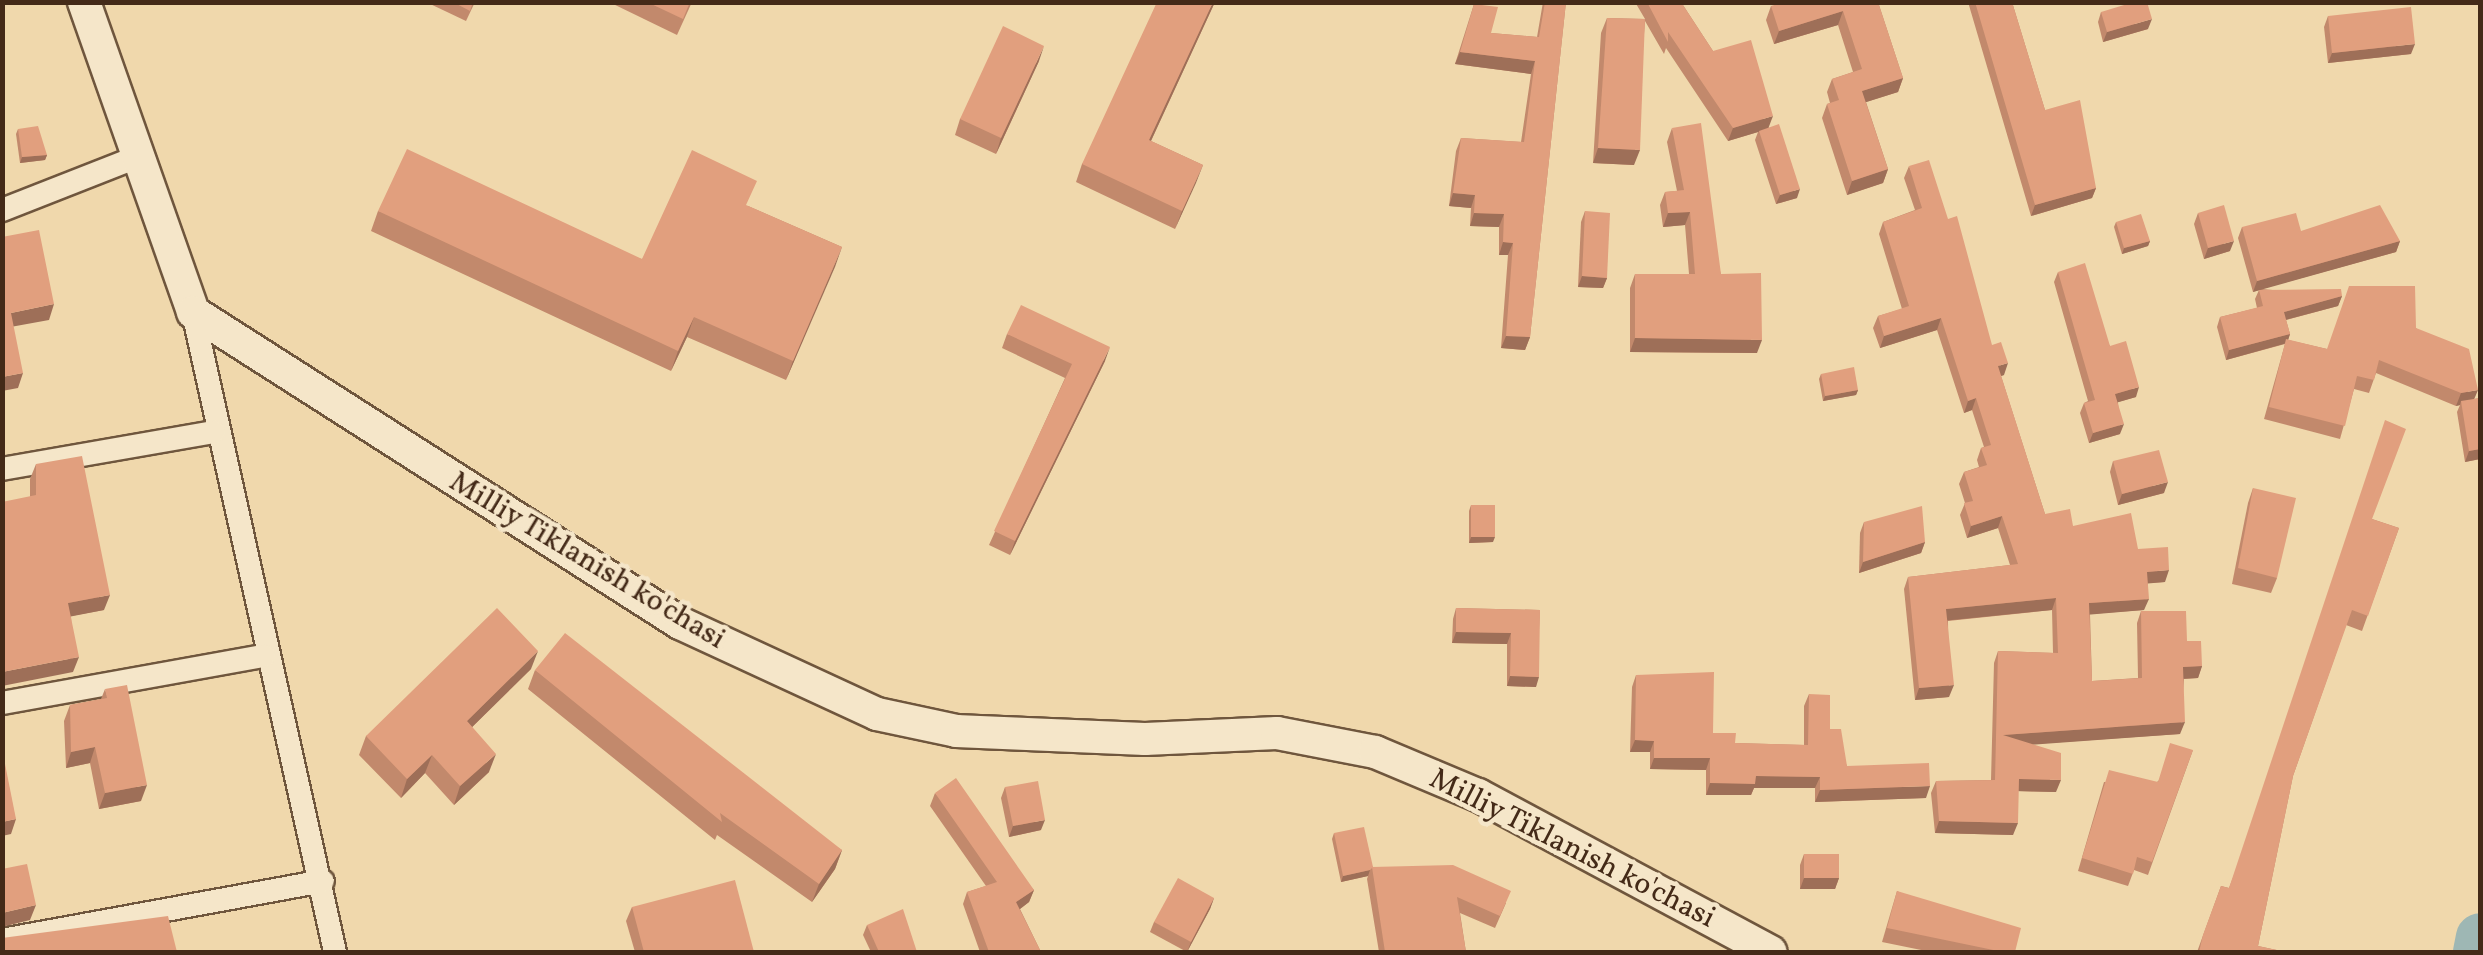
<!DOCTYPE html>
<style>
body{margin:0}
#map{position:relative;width:2483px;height:955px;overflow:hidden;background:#f0d8ac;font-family:Vollkorn,serif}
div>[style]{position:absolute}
.river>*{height:48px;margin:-24px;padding:0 24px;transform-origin:24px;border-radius:24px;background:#9eb7b4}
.roads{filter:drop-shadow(2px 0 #6f563d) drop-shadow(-2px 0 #6f563d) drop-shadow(0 2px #6f563d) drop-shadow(0 -2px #6f563d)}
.minor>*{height:22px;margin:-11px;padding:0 11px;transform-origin:11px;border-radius:11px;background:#f5e6c9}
.secondary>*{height:32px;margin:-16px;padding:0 16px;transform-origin:16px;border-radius:16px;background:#f5e6c9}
.wall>*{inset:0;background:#c2896c}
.shaded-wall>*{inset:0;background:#9e6f58}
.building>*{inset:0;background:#e19f7e}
span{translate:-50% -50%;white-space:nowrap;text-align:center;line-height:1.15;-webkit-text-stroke:9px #f5e6c9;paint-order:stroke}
.street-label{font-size:30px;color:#442a18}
.frame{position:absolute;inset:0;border:5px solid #442a18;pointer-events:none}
</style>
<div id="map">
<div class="river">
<div style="left:2477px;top:952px;width:15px;rotate:-79deg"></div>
</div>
<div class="roads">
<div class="minor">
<div style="left:2px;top:210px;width:143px;rotate:-21.4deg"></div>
<div style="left:193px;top:312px;width:656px;rotate:77.49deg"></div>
<div style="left:2px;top:469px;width:215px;rotate:-9.9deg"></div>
<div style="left:2px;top:703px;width:266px;rotate:-10.2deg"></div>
<div style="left:2px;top:940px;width:326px;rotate:-10.4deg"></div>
</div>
<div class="secondary">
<div style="left:84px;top:2px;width:329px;rotate:70.6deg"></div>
<div style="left:193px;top:312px;width:578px;rotate:32.56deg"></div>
<div style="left:680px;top:623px;width:217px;rotate:24.8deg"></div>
<div style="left:877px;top:714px;width:81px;rotate:12.1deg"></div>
<div style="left:956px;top:731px;width:189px;rotate:2.4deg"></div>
<div style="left:1145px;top:739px;width:132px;rotate:-2.6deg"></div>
<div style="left:1277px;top:733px;width:100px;rotate:11deg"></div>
<div style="left:1375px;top:752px;width:112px;rotate:22.7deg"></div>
<div style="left:1478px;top:795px;width:332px;rotate:28.2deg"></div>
</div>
</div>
<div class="wall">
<div style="clip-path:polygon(426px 2px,475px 2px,466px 21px)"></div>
<div style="clip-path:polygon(609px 2px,692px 2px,677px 35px)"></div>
<div style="clip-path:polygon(1215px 2px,1151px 141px,1203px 165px,1175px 229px,1076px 182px,1082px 164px)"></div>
<div style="clip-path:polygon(1543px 2px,1566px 2px,1530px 337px,1525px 350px,1501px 348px,1508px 255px,1499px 255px,1499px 227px,1470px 226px,1471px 208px,1449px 206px,1456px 151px,1461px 138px,1521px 142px,1531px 74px,1455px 64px,1474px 4px,1491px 33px,1537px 37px)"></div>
<div style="clip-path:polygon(1635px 2px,1681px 2px,1713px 51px,1769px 128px,1797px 198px,1776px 204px,1755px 140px,1758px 132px,1728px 141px,1666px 48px,1664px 54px,1645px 21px,1634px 165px,1593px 163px,1601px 33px,1607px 18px,1645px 19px)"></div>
<div style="clip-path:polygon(1878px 2px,1903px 78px,1898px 92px,1866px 102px,1888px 169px,1883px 183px,1847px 195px,1822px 118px,1827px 104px,1830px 103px,1827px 92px,1832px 79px,1853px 72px,1838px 25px,1774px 44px,1766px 20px,1771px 6px)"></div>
<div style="clip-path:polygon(1968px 2px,2012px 2px,2045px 110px,2096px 188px,2092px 198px,2031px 216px)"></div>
<div style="clip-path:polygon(2101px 12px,2148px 29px,2103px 42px,2098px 22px)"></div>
<div style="clip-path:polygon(2328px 16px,2411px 54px,2328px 63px,2324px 27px)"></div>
<div style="clip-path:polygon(1039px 61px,996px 154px,955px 135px,960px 119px)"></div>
<div style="clip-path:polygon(1672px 128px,1721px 274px,1757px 353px,1630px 352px,1630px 288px,1635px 274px,1689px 274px,1685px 225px,1663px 227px,1660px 205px,1665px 192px,1677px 191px,1667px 142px)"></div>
<div style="clip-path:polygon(18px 129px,47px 155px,45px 160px,20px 163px,16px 134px)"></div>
<div style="clip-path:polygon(1909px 166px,2004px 375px,2001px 376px,2045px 514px,2073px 526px,2138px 549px,2165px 582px,2148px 583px,2144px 610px,2090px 614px,2092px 681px,2138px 678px,2137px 623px,2141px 611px,2187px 641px,2202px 666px,2198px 678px,2184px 679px,2180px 734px,2033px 744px,2056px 792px,2018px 791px,2013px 835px,1935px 833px,1931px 793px,1936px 781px,1991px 780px,1994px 663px,1998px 651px,2053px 653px,2052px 610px,1948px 621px,1949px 697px,1915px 700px,1904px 589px,1908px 577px,2010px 565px,1998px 528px,1967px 538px,1960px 515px,1965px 503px,1959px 484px,1964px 472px,1979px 467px,1977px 460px,1981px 448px,1984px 447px,1972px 410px,1964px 413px,1937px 330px,1880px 348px,1873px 328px,1878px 316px,1902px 309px,1879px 234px,1883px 222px,1915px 210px,1904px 178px)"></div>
<div style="clip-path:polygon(748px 206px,842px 247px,786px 380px,687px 337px,671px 371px,371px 231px,378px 211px,642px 259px)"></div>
<div style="clip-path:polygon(1585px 211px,1607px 278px,1603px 288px,1578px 287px,1581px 222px)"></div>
<div style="clip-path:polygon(2198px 213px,2230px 251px,2204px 259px,2194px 224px)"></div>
<div style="clip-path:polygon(2116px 222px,2150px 241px,2148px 246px,2122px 254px,2114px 227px)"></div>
<div style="clip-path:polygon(2242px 227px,2301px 231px,2400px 241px,2396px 252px,2261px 289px,2342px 296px,2338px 306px,2286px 320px,2290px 334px,2288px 340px,2327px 349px,2416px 328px,2474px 399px,2480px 398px,2480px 459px,2465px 462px,2457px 412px,2460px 405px,2456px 406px,2376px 373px,2369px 393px,2354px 389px,2340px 439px,2264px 419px,2285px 344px,2226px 360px,2217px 327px,2220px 317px,2257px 308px,2255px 299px,2259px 290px,2253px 292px,2238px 238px)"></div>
<div style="clip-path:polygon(2058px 272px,2110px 346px,2136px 397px,2118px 402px,2120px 434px,2089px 443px,2080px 413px,2084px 403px,2088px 401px,2054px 282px)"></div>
<div style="clip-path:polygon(1007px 334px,1105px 361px,1010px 555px,989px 545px,1065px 378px,1002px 348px)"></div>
<div style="clip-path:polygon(1821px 374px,1858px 390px,1856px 395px,1823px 401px,1819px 379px)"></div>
<div style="clip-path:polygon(2113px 461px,2164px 493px,2118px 505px,2110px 472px)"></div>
<div style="clip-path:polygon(36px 464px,104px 610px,71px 616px,73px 672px,30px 496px,30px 479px)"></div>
<div style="clip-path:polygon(2253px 488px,2277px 578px,2271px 593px,2232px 584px,2248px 503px)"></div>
<div style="clip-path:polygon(1471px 505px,1493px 542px,1469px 543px,1469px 511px)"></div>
<div style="clip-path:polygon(2372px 519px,2399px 528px,2362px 631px,2346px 625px,2293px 776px,2258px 946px,2286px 952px,2197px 952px,2221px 886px,2229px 888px)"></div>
<div style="clip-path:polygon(1864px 522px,1925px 542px,1921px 553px,1859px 573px,1860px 533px)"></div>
<div style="clip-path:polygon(1456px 608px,1540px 610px,1536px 687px,1507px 686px,1507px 644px,1452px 643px,1453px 619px)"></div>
<div style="clip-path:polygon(531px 669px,472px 727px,489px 772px,454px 805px,425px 773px,401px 798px,359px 755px,366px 736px)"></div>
<div style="clip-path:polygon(535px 670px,842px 850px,835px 869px,812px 902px,717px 835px,715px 840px,528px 689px)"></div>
<div style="clip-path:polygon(1636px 675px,1713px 733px,1735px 743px,1804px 745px,1804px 706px,1809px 694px,1830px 729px,1847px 766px,1926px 798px,1815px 802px,1815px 788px,1754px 788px,1751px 795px,1706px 795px,1706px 770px,1650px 769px,1650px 752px,1630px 752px,1632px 687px)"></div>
<div style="clip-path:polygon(105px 689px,141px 801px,99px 809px,90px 763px,66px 768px,64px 721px,70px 705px,101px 699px)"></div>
<div style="clip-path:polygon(2193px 750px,2148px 875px,2134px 870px,2128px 886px,2078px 871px,2104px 782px,2157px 782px)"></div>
<div style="clip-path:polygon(1005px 787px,1041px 830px,1009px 837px,1001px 798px)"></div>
<div style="clip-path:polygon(935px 793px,1034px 890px,1029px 902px,1020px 909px,1041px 952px,980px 952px,963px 904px,967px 892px,986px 886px,930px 806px)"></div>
<div style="clip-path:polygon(1334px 833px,1373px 867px,1506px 903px,1495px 928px,1460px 913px,1466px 952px,1379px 952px,1367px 879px,1368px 876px,1341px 882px,1332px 839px)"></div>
<div style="clip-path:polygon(1804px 854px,1839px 878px,1835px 889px,1800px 889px,1800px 865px)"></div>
<div style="clip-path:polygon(1897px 891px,2015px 952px,1931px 952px,1882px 942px)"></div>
<div style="clip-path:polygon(1214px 898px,1210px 909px,1187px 952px,1150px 932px,1154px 922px)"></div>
<div style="clip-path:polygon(632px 907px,754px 952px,635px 952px,626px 921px)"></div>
<div style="clip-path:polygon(867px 925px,917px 952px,871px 952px,863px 935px)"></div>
</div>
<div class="shaded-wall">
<div style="clip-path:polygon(1213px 2px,1215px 2px,1143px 158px,1149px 140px)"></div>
<div style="clip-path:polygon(1843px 11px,1838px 25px,1774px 44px,1779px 31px)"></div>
<div style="clip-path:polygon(2152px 19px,2148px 29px,2103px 42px,2107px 32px)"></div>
<div style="clip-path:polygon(2415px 44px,2411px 54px,2328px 63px,2332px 53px)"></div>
<div style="clip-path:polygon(1044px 46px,1039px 61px,996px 154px,1001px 138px)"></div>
<div style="clip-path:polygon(1460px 52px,1535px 61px,1531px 74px,1455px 64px)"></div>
<div style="clip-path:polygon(1903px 78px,1898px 92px,1857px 105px,1862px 91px)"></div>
<div style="clip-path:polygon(1773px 116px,1768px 129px,1728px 141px,1733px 128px)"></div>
<div style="clip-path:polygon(1598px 148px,1640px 150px,1634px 165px,1593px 163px)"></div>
<div style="clip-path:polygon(47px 155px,45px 160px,20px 163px,22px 157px)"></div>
<div style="clip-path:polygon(1203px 165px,1196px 183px,1175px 229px,1182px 211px)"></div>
<div style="clip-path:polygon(1888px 169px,1883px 183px,1847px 195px,1852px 181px)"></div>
<div style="clip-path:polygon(2096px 188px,2092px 198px,2031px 216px,2035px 205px)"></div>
<div style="clip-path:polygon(1800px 189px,1797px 198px,1776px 204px,1780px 195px)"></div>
<div style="clip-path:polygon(1453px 193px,1475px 195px,1471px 208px,1449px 206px)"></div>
<div style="clip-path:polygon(1690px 212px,1685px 225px,1663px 227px,1668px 213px)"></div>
<div style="clip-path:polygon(1474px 213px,1504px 214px,1499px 227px,1470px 226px)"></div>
<div style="clip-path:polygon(2150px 241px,2148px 246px,2122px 254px,2124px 248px)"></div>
<div style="clip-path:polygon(2234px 241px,2230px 251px,2204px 259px,2208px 248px)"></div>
<div style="clip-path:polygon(2400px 241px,2396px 252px,2253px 292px,2257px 281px)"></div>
<div style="clip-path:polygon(1503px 242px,1513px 243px,1508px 255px,1499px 255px)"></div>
<div style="clip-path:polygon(842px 247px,835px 267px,786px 380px,793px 361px)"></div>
<div style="clip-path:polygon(1582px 276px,1607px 278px,1603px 288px,1578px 287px)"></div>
<div style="clip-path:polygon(2342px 296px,2338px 306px,2281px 321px,2284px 312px)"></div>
<div style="clip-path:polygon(54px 304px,49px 320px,5px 328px,11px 313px)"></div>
<div style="clip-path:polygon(694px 317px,687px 337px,671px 371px,678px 351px)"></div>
<div style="clip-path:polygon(1941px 318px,1937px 330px,1880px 348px,1884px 336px)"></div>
<div style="clip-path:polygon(2290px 334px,2287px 343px,2226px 360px,2229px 350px)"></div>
<div style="clip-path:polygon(1506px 336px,1530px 337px,1525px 350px,1501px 348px)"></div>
<div style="clip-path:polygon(1635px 338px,1762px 340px,1757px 353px,1630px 352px)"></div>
<div style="clip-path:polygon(1110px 347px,1105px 361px,1010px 555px,1015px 541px)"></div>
<div style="clip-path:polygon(2008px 363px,2004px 375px,1994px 378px,1998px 366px)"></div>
<div style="clip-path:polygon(23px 373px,18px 388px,2px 391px,2px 377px)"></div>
<div style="clip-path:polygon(2139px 387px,2136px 397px,2112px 404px,2115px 394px)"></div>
<div style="clip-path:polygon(1858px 390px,1856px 395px,1823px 401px,1825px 396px)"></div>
<div style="clip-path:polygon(2478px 390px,2473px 402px,2461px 401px,2460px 405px,2456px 406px,2461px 393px)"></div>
<div style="clip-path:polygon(1976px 398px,1972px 410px,1964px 413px,1968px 401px)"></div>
<div style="clip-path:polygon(2124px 424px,2120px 434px,2089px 443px,2093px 433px)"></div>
<div style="clip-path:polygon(2480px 449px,2480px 459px,2465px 462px,2469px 451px)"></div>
<div style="clip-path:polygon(2168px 482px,2164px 493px,2118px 505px,2122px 494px)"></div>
<div style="clip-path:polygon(2002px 516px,1998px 528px,1967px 538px,1971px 526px)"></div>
<div style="clip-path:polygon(1471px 537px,1495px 537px,1493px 542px,1469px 543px)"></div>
<div style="clip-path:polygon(1925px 542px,1921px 553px,1859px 573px,1863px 562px)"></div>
<div style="clip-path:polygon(2169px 570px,2165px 582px,2142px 584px,2147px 572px)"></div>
<div style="clip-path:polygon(110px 595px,104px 610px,63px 618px,68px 603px)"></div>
<div style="clip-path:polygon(2056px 598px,2052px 610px,1942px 621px,1946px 609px)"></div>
<div style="clip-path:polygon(2149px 599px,2144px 610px,2085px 615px,2089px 603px)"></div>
<div style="clip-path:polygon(1456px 632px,1511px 633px,1507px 644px,1452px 643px)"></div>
<div style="clip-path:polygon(538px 651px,531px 669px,460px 739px,467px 721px)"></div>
<div style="clip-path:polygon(79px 657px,73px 672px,2px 686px,2px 672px)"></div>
<div style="clip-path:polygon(2202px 666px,2198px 678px,2179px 679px,2183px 667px)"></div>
<div style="clip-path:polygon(1510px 676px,1539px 677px,1536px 687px,1507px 686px)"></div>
<div style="clip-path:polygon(1954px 685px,1949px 697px,1915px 700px,1919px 688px)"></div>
<div style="clip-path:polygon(2185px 722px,2180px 734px,1999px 747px,2003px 735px)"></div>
<div style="clip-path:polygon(1635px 740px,1654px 741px,1650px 752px,1630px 752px)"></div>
<div style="clip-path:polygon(95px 747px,90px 763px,66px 768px,71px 752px)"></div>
<div style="clip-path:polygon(496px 754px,489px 772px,454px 805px,460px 786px)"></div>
<div style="clip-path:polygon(432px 755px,425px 773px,401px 798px,407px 779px)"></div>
<div style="clip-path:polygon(1654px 758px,1710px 758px,1706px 770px,1650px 769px)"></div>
<div style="clip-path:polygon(1756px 776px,1820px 777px,1815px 788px,1754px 788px,1751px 795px,1706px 795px,1710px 783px)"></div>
<div style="clip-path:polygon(2019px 779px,2061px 780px,2056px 792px,2014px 791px)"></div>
<div style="clip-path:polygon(147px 785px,141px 801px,99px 809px,105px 793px)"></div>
<div style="clip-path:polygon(1930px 786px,1926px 798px,1815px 802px,1820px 790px)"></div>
<div style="clip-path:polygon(16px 819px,11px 834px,2px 836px,2px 822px)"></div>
<div style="clip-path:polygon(1045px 820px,1041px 830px,1009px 837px,1013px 826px)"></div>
<div style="clip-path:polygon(1939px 821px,2018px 823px,2013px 835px,1935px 833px)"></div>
<div style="clip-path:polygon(842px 850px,835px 869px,812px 902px,819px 884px)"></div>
<div style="clip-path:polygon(1370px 870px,1368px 876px,1341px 882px,1343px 876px)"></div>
<div style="clip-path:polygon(1804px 878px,1839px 878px,1835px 889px,1800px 889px)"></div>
<div style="clip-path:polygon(1034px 890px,1029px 902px,1012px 915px,1016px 902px)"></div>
<div style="clip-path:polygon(1214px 898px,1210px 909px,1187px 952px,1191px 942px)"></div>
<div style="clip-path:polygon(36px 905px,30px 920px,2px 927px,2px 913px)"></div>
</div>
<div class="building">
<div style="clip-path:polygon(453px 2px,473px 2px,470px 11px)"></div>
<div style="clip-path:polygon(647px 2px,690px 2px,683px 19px)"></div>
<div style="clip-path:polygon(1157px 2px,1213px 2px,1149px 140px,1203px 165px,1182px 211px,1082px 164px)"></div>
<div style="clip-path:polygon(1545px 2px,1566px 2px,1530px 337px,1506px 336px,1513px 243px,1503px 242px,1504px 214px,1474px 213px,1475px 195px,1453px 193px,1461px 138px,1524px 142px,1535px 61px,1460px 52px,1474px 4px,1498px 7px,1491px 33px,1539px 37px)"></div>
<div style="clip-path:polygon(1647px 2px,1681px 2px,1713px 51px,1751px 40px,1773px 116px,1733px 128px,1668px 32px,1668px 42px)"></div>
<div style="clip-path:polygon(1784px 2px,1878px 2px,1903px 78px,1862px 91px,1888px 169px,1852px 181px,1827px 104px,1839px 100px,1832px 79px,1862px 69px,1843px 11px,1779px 31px,1771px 6px)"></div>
<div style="clip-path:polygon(1975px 2px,2012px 2px,2045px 110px,2080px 100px,2096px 188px,2035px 205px)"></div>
<div style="clip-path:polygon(2134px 2px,2147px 2px,2152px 19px,2107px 32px,2101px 12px)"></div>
<div style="clip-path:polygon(2411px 7px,2415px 44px,2332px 53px,2328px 16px)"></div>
<div style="clip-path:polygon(1607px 18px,1645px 19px,1640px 150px,1598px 148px)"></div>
<div style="clip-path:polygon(1003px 26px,1044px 46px,1001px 138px,960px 119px)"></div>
<div style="clip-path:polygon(1701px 123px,1721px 274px,1761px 273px,1762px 340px,1635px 338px,1635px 274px,1695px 274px,1690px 212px,1668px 213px,1665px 192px,1684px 190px,1672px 128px)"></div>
<div style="clip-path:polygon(1779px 124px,1800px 189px,1780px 195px,1759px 131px)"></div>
<div style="clip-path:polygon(38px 126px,47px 155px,22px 157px,18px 129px)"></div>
<div style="clip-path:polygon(407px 149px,642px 259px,692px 150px,757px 181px,746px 205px,842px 247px,793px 361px,694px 317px,678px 351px,378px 211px)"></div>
<div style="clip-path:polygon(1929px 160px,1948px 219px,1957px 216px,1992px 345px,2001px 342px,2008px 363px,1998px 366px,2045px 514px,2070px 509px,2073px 526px,2131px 513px,2138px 549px,2168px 547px,2169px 570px,2147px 572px,2149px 599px,2089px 603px,2092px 681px,2142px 678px,2141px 611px,2186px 611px,2187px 641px,2201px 641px,2202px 666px,2183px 667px,2185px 722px,2003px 735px,2061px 753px,2061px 780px,2019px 779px,2018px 823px,1939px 821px,1936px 781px,1995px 780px,1998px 651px,2058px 653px,2056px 598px,1946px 609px,1954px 685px,1919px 688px,1908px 577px,2018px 564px,2002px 516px,1971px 526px,1964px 503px,1973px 501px,1964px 472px,1987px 465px,1981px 448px,1991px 445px,1976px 398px,1968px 401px,1941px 318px,1884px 336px,1878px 316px,1909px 306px,1883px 222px,1922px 208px,1909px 166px)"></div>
<div style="clip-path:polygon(2224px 205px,2234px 241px,2208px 248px,2198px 213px)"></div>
<div style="clip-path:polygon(2380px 205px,2400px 241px,2257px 281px,2242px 227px,2296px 213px,2301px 231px)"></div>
<div style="clip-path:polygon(1585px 211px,1610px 213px,1607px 278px,1582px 276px)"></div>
<div style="clip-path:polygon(2141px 214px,2150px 241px,2124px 248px,2116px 222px)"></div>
<div style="clip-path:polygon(39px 230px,54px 304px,11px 313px,23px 373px,2px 377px,2px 237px)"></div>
<div style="clip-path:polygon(2085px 263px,2110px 346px,2126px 341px,2139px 387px,2115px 394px,2124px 424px,2093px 433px,2084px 403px,2095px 400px,2058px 272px)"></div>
<div style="clip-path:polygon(2349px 286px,2415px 286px,2416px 328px,2469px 349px,2478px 390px,2461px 393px,2379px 360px,2374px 380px,2357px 376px,2345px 426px,2269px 407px,2286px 339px,2327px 349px)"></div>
<div style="clip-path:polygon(2341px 289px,2342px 296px,2284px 312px,2290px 334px,2229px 350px,2220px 317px,2263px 306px,2259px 290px)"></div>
<div style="clip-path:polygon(1021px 305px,1110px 347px,1015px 541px,994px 531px,1072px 364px,1007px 334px)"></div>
<div style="clip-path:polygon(1854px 367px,1858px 390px,1825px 396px,1821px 374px)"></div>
<div style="clip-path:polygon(2480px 398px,2480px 449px,2469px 451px,2461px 401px)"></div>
<div style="clip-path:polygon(2385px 420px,2406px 429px,2372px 519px,2399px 528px,2368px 616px,2352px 610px,2293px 776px,2258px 946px,2286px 952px,2199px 952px,2203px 935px,2221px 886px,2229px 888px)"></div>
<div style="clip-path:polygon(2159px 450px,2168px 482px,2122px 494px,2113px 461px)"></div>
<div style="clip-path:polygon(82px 456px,110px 595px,68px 603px,79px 657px,2px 672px,2px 502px,36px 495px,36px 464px)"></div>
<div style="clip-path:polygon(2253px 488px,2296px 498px,2277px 578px,2238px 568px)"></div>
<div style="clip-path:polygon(1471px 505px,1495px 505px,1495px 537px,1471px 537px)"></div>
<div style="clip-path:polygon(1922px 506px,1925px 542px,1863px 562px,1864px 522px)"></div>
<div style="clip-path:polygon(497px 608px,538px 651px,467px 721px,496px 754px,460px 786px,432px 755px,407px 779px,366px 736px)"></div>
<div style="clip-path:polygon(1456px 608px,1540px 610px,1539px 677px,1510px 676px,1511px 633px,1456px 632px)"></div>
<div style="clip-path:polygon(565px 633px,842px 850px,819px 884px,720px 813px,722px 822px,535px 670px)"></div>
<div style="clip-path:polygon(1714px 672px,1713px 733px,1736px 733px,1735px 743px,1808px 745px,1809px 694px,1830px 695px,1830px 729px,1841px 729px,1847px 766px,1929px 763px,1930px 786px,1820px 790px,1820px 777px,1756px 776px,1755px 784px,1710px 783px,1710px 758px,1654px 758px,1654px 741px,1635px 740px,1636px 675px)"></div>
<div style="clip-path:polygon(127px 685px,147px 785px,105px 793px,95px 747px,71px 752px,70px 705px,107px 698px,105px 689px)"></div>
<div style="clip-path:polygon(2170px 743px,2193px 750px,2152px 862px,2137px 857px,2133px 874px,2082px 858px,2109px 770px,2158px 782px)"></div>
<div style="clip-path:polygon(2px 749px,16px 819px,2px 822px)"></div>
<div style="clip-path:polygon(956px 778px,1034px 890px,1016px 902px,1041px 952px,989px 952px,967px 892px,997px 882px,935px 793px)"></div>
<div style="clip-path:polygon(1038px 781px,1045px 820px,1013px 826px,1005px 787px)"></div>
<div style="clip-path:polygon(1364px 827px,1373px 867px,1370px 870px,1343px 876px,1334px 833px)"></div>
<div style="clip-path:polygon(1804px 854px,1839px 854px,1839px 878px,1804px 878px)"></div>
<div style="clip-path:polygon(27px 864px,36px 905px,2px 913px,2px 869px)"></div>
<div style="clip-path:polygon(1453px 865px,1511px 891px,1500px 916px,1457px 897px,1466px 952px,1385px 952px,1372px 867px)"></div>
<div style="clip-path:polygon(1178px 878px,1214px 898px,1191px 942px,1154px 922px)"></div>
<div style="clip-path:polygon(735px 880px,754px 952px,644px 952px,632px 907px)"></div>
<div style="clip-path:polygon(1897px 891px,2021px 928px,2015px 952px,2003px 952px,1887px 928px)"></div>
<div style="clip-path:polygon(903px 909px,917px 952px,879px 952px,867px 925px)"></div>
<div style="clip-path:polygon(168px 916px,177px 952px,2px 952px,2px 938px)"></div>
</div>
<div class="street-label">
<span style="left:587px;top:561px;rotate:31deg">Milliy Tiklanish ko'chasi</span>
<span style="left:1572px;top:849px;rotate:27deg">Milliy Tiklanish ko'chasi</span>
</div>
<div class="frame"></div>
</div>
